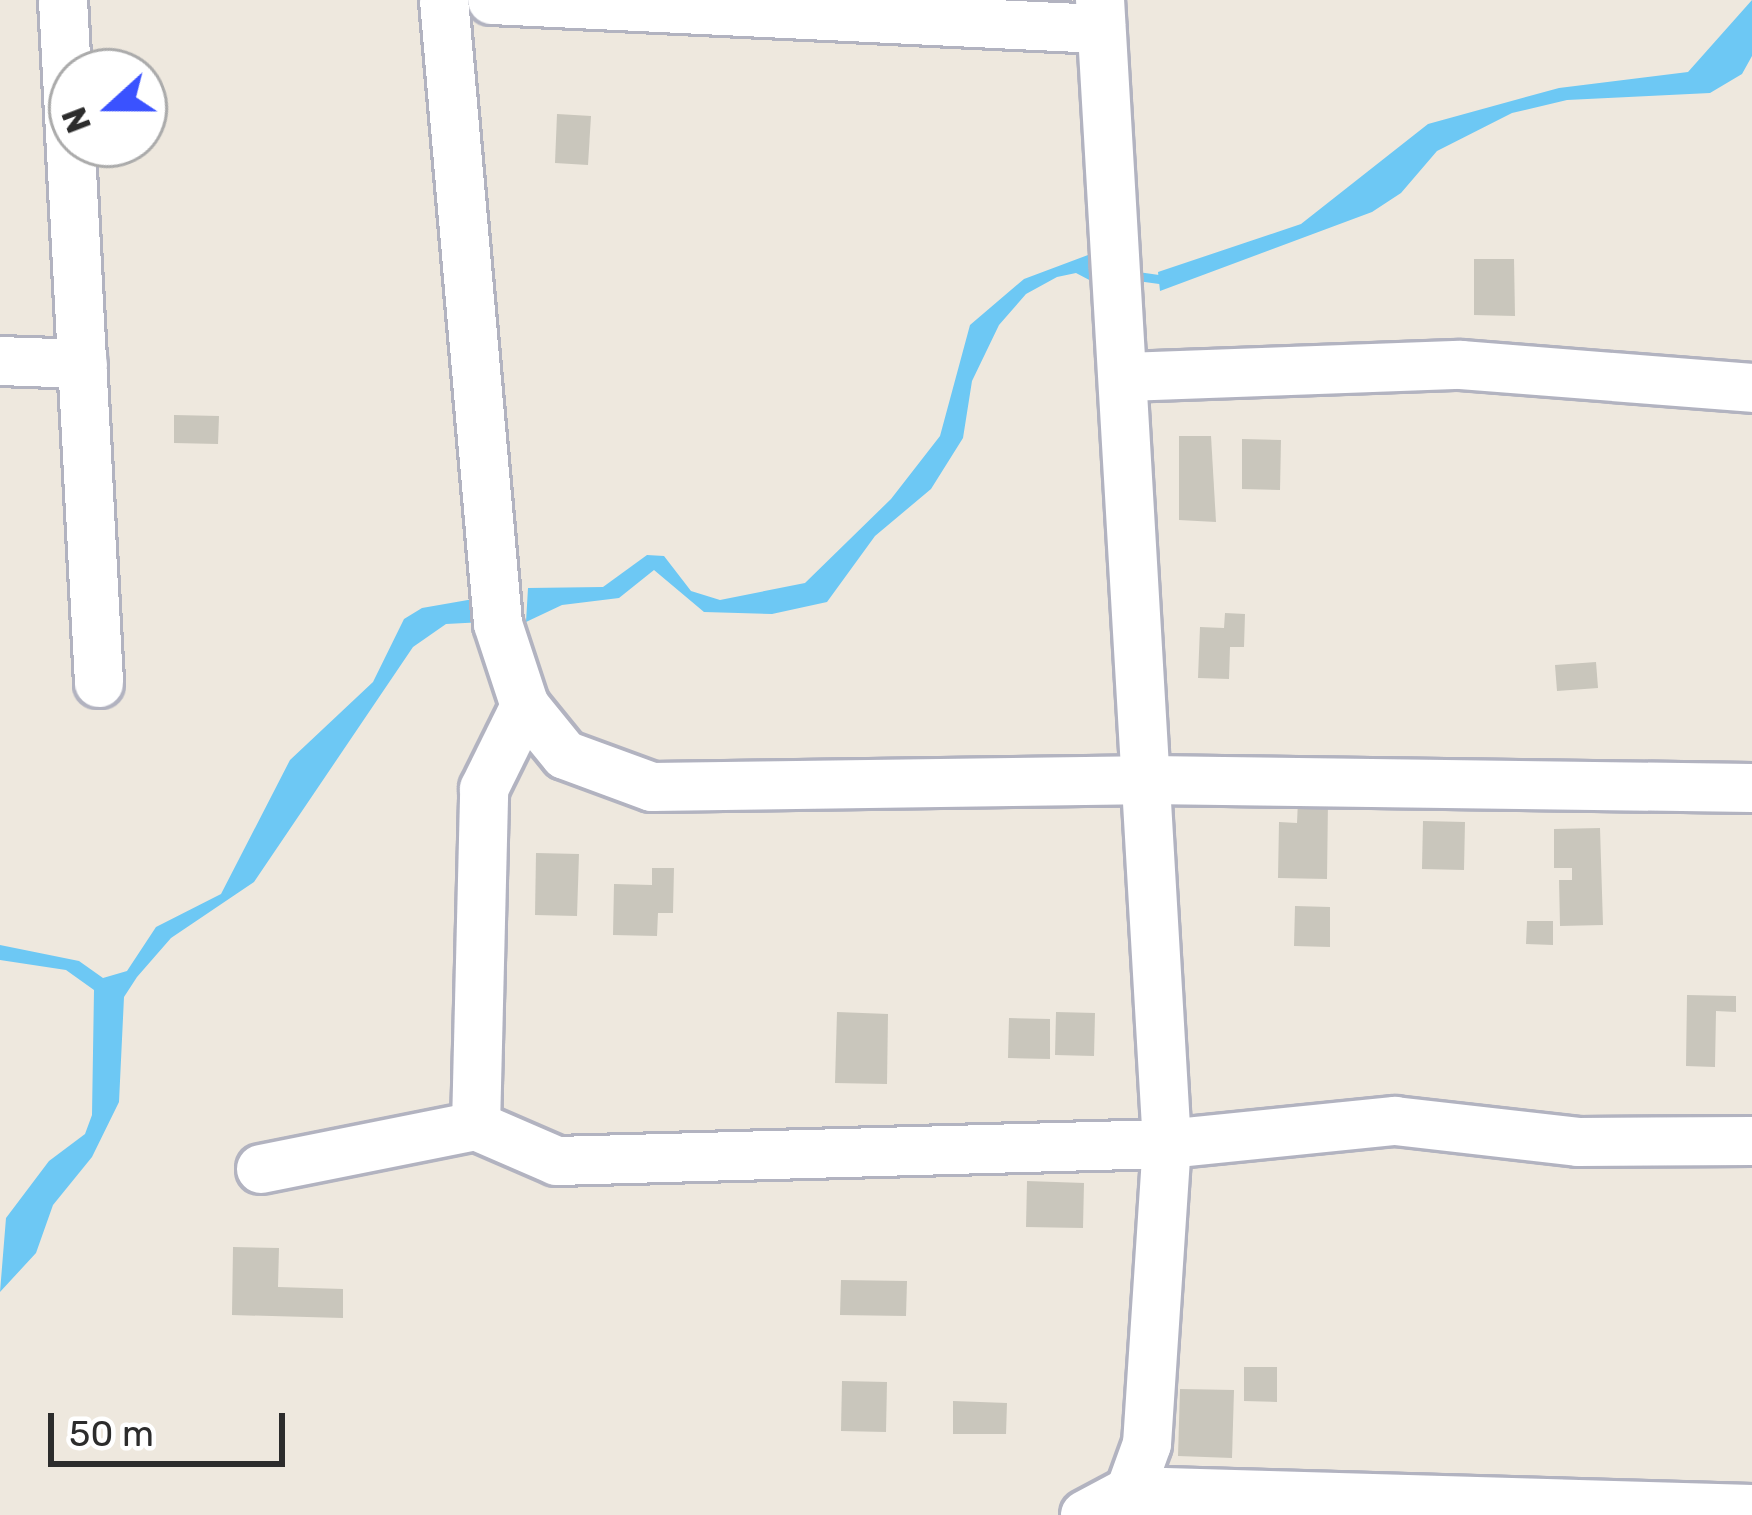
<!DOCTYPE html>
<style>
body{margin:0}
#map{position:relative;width:1752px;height:1515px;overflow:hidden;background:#eee8de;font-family:Rubik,sans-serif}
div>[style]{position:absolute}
.water>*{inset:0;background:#6dc8f4}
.stream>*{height:9px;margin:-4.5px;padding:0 4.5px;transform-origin:4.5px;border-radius:4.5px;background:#6dc8f4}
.building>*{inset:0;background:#c9c6bc}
.roads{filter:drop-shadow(3px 0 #b2b3c0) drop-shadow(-3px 0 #b2b3c0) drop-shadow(0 3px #b2b3c0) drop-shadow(0 -3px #b2b3c0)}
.minor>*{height:48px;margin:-24px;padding:0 24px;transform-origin:24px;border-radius:24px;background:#fff}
span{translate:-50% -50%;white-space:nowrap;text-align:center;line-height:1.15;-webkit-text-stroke:9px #fff;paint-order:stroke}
.north{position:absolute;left:48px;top:48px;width:120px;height:120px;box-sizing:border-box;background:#fff;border:3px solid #ababab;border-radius:50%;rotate:249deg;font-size:33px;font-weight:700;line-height:48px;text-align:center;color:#2c2c2c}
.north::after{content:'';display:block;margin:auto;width:42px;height:54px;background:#3a52ff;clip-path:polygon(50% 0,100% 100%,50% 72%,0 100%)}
.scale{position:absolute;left:48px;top:1413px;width:237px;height:54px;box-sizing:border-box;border:6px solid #2c2c2c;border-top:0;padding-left:15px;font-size:36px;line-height:42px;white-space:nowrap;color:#2c2c2c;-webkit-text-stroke:9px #fff;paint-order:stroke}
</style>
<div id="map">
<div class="water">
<div style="clip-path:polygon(1752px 0,1752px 56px,1742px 74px,1710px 93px,1567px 100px,1512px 113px,1437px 151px,1401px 193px,1372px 212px,1160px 291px,1158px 272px,1301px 224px,1428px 124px,1559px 88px,1688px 72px)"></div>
<div style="clip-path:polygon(1096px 252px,1095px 283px,1076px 273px,1057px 277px,1026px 294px,999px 325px,972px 381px,963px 438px,931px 489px,875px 536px,827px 602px,772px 614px,704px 612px,654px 570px,619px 598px,562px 605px,526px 622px,528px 588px,603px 587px,647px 555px,664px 556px,691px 591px,720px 600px,805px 583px,891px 499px,940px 436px,970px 325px,1024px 279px)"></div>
<div style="clip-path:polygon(485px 597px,484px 622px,446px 624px,413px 647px,254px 882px,171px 938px,137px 977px,124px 997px,119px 1102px,92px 1157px,53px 1205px,36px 1253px,0 1292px,6px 1218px,49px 1161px,85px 1134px,92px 1115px,94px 990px,66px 970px,0 960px,0 945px,79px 961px,103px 978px,127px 971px,156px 927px,221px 894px,290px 760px,373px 682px,404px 619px,422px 608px)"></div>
</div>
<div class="stream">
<div style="left:1130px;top:275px;width:37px;rotate:8deg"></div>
</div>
<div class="building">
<div style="clip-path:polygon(557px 114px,591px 116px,588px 165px,555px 163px)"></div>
<div style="clip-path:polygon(1474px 259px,1514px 259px,1515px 316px,1474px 315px)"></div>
<div style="clip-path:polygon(174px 415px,219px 416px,218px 444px,174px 443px)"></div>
<div style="clip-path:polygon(1179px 436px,1211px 436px,1216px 522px,1179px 520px)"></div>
<div style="clip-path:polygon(1242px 439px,1281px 440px,1280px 490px,1242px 489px)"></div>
<div style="clip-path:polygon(1225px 613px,1245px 614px,1244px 647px,1230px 647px,1229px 679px,1198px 678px,1200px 627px,1224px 628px)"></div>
<div style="clip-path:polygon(1596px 662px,1598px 688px,1557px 691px,1555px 665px)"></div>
<div style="clip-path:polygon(1298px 800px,1328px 801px,1327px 879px,1278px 878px,1279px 822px,1297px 823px)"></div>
<div style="clip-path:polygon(1423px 821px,1465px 822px,1464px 870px,1422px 869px)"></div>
<div style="clip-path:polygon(1600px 828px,1603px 925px,1560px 926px,1559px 880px,1572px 880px,1572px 868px,1554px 868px,1554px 829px)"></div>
<div style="clip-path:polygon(536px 853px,579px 854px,577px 916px,535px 915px)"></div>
<div style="clip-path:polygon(652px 868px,674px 868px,673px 913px,658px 913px,657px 936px,613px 935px,614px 884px,652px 885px)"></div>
<div style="clip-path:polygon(1295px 906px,1330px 907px,1330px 947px,1294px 946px)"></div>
<div style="clip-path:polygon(1527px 921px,1553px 921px,1553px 945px,1526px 944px)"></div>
<div style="clip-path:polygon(1687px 995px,1736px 996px,1736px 1012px,1716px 1011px,1715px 1067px,1686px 1066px)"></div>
<div style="clip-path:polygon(837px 1012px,888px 1014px,887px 1084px,835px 1083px)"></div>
<div style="clip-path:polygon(1056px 1012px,1095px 1013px,1094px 1056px,1055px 1055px)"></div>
<div style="clip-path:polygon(1009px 1018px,1050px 1019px,1050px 1059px,1008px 1058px)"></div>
<div style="clip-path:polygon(1027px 1181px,1084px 1183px,1083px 1228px,1026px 1227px)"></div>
<div style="clip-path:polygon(233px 1247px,279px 1248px,278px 1287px,343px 1289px,343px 1318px,232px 1315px)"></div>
<div style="clip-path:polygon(841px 1280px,907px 1281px,906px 1316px,840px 1315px)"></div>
<div style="clip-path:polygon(1244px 1367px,1277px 1367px,1277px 1402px,1244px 1401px)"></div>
<div style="clip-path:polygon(842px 1381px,887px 1382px,886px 1432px,841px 1431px)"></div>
<div style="clip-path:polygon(1180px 1389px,1234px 1390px,1232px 1458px,1178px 1456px)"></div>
<div style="clip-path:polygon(953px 1401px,1007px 1403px,1006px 1434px,953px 1434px)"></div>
</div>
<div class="roads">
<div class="minor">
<div style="left:63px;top:0;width:684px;rotate:86.98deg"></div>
<div style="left:444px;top:0;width:626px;rotate:85.05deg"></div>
<div style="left:498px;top:624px;width:86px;rotate:71.8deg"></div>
<div style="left:525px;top:706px;width:63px;rotate:50.8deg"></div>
<div style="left:565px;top:755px;width:93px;rotate:20.2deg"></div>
<div style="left:652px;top:787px;width:497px;rotate:-0.8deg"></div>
<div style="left:1149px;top:780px;width:603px;rotate:0.76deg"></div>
<div style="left:492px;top:0;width:610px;rotate:2.73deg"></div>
<div style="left:0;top:361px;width:83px;rotate:2.1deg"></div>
<div style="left:1126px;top:377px;width:335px;rotate:-2.1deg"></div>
<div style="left:1461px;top:365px;width:292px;rotate:4.5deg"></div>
<div style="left:476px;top:1126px;width:337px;rotate:-88.6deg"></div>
<div style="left:484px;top:789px;width:93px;rotate:-63.7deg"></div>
<div style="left:261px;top:1169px;width:219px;rotate:-11.3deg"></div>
<div style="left:476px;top:1126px;width:88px;rotate:23.4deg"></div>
<div style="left:557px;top:1161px;width:610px;rotate:-1.6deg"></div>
<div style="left:1167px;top:1144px;width:229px;rotate:-5.8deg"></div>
<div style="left:1395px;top:1121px;width:184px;rotate:6.5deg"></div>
<div style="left:1578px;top:1142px;width:174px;rotate:-0.3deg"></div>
<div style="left:1130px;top:1491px;width:622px;rotate:1.66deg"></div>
<div style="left:1085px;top:1515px;width:51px;rotate:-28.1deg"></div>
<div style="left:1130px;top:1491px;width:50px;rotate:-70.1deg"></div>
<div style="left:1147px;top:1444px;width:301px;rotate:-86.2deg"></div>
<div style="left:1167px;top:1144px;width:1146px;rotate:-93.35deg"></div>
</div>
</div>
<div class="north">N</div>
<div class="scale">50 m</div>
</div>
